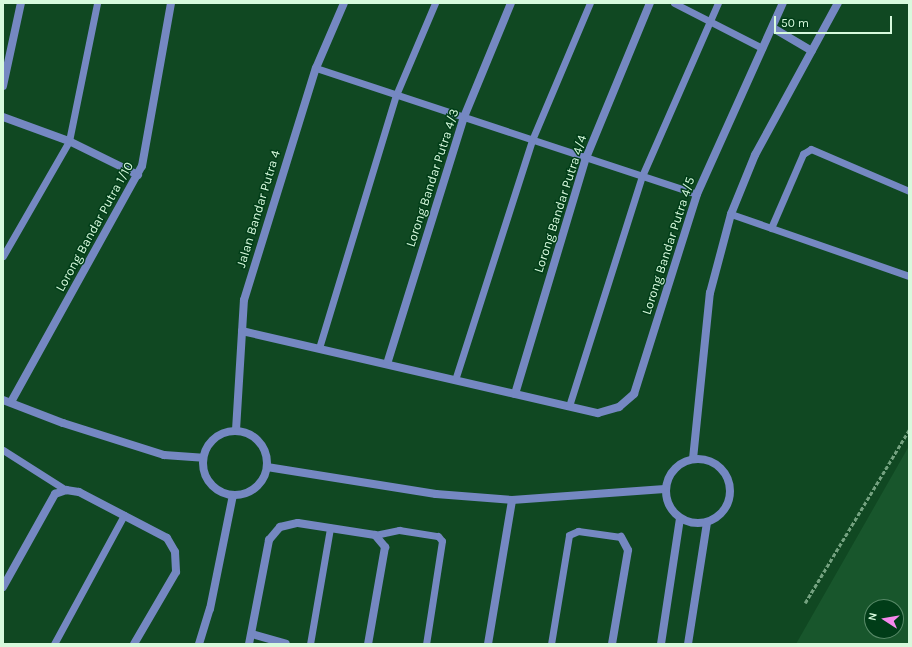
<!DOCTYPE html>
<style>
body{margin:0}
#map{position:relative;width:912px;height:647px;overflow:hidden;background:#104822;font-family:Karla,sans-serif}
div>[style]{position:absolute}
.built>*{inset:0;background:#18562c}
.path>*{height:2.5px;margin-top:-1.25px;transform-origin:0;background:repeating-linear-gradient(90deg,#74a280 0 4px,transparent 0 6px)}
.lane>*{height:7px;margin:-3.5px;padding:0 3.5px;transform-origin:3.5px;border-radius:3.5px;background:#7588c2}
.street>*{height:8px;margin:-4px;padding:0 4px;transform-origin:4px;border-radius:4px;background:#7588c2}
.street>.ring{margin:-4px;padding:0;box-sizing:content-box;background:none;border:8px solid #7588c2;border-radius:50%}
span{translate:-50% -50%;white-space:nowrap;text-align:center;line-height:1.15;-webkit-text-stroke:3px #013d18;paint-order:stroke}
.street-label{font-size:13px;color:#d7fadd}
.frame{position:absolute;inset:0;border:4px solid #d7fadd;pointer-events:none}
.north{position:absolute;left:864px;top:599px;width:40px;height:40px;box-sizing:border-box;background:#013d18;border:1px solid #578967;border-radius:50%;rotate:282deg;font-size:11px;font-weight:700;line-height:16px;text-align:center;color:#d7fadd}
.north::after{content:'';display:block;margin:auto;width:14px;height:18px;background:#f688ed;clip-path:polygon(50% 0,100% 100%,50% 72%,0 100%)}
.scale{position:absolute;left:774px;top:16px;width:118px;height:18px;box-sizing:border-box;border:2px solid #d7fadd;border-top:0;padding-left:5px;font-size:12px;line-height:14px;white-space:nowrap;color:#d7fadd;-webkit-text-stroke:3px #013d18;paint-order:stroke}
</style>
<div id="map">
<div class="built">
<div style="clip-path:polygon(evenodd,909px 446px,909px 644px,796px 644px,909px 446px,872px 607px,896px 607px,896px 631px,872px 631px,872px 607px)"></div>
</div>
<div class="path">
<div style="left:805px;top:603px;width:202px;rotate:-59deg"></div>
</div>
<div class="lane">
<div style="left:674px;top:3px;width:99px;rotate:27.1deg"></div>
<div style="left:316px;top:68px;width:401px;rotate:18.3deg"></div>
<div style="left:731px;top:214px;width:188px;rotate:19.2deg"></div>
<div style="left:771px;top:228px;width:81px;rotate:-66.6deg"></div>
<div style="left:803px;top:154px;width:9px;rotate:-32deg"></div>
<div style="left:811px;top:149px;width:107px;rotate:23.2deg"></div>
<div style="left:3px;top:256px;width:133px;rotate:-60.1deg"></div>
<div style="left:69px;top:141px;width:141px;rotate:-78.5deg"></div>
<div style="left:319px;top:348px;width:264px;rotate:-73.1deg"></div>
<div style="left:396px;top:95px;width:100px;rotate:-67deg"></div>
<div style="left:455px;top:380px;width:252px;rotate:-72.2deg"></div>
<div style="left:532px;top:140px;width:149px;rotate:-67.1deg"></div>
<div style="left:569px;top:406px;width:241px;rotate:-72.4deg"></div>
<div style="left:642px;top:176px;width:189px;rotate:-66.3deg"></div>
<div style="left:3px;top:450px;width:75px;rotate:32.4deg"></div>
<div style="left:375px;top:535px;width:25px;rotate:-12deg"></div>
<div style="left:399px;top:530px;width:39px;rotate:9deg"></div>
<div style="left:438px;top:536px;width:6px;rotate:51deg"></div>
<div style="left:442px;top:541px;width:104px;rotate:98.8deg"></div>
<div style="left:54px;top:644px;width:147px;rotate:-61.5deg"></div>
<div style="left:310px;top:644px;width:118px;rotate:-80.2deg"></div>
<div style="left:551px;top:644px;width:110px;rotate:-80.6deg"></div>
<div style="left:569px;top:535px;width:10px;rotate:-24deg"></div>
<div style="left:578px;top:531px;width:43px;rotate:7.9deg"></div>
</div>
<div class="street">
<div style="left:773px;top:28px;width:45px;rotate:30.5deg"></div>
<div style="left:3px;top:86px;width:85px;rotate:-77.8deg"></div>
<div style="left:3px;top:117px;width:70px;rotate:20deg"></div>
<div style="left:69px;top:141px;width:77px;rotate:26.2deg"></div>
<div style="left:242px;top:331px;width:365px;rotate:13deg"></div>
<div style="left:598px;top:413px;width:22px;rotate:-16deg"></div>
<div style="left:619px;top:407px;width:20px;rotate:-41deg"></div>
<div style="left:634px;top:394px;width:210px;rotate:-72.5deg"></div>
<div style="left:697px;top:194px;width:209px;rotate:-65.8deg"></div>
<div style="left:387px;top:364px;width:259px;rotate:-72.7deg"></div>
<div style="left:464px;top:117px;width:123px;rotate:-67.6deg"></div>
<div style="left:515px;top:394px;width:246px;rotate:-73.3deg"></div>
<div style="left:586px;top:158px;width:168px;rotate:-67.6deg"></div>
<div style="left:3px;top:400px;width:64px;rotate:21deg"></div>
<div style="left:63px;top:423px;width:106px;rotate:17.6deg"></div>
<div style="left:164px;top:455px;width:39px;rotate:4deg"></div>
<div style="left:11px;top:402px;width:270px;rotate:-61deg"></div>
<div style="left:142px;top:166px;width:166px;rotate:-79.9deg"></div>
<div style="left:236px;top:430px;width:130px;rotate:-86.5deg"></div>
<div style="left:244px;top:300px;width:243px;rotate:-72.8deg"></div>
<div style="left:316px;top:68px;width:71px;rotate:-66.7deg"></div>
<div class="ring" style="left:203px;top:431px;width:56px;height:56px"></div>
<div class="ring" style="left:666px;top:459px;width:56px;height:56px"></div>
<div style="left:693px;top:459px;width:167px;rotate:-84.2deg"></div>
<div style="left:710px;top:293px;width:82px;rotate:-75.1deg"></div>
<div style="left:731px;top:214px;width:64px;rotate:-67.9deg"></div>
<div style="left:755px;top:155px;width:173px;rotate:-61.4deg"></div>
<div style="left:267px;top:467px;width:171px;rotate:9.1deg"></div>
<div style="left:436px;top:494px;width:76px;rotate:4.5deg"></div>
<div style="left:512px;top:500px;width:153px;rotate:-4.1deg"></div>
<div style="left:3px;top:587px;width:107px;rotate:-60.8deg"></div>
<div style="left:55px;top:494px;width:12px;rotate:-20deg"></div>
<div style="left:66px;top:490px;width:13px;rotate:9deg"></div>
<div style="left:79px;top:492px;width:99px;rotate:27.6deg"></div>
<div style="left:167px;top:538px;width:16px;rotate:60deg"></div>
<div style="left:175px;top:552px;width:20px;rotate:87deg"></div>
<div style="left:176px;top:572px;width:83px;rotate:120.3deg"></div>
<div style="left:252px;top:634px;width:35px;rotate:16deg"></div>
<div style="left:199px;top:644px;width:37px;rotate:-73deg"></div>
<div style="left:210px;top:609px;width:116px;rotate:-78.6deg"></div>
<div style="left:249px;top:644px;width:106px;rotate:-79.1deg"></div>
<div style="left:269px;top:540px;width:17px;rotate:-50deg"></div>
<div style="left:280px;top:527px;width:18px;rotate:-13deg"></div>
<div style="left:298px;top:523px;width:78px;rotate:8.9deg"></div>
<div style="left:375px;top:535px;width:16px;rotate:50deg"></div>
<div style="left:385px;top:547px;width:98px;rotate:99.9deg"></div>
<div style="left:488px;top:644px;width:146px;rotate:-80.5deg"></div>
<div style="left:612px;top:644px;width:95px;rotate:-80.3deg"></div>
<div style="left:628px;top:550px;width:15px;rotate:-118deg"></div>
<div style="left:661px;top:644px;width:127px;rotate:-81.4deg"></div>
<div style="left:688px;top:644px;width:123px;rotate:-81.1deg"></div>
</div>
<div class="street-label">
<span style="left:433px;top:178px;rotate:-72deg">Lorong Bandar Putra 4/3</span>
<span style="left:561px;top:204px;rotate:-72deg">Lorong Bandar Putra 4/4</span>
<span style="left:259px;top:209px;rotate:-73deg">Jalan Bandar Putra 4</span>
<span style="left:95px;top:227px;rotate:-61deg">Lorong Bandar Putra 1/10</span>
<span style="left:669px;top:246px;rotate:-72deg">Lorong Bandar Putra 4/5</span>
</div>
<div class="frame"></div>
<div class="north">N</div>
<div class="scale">50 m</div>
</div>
